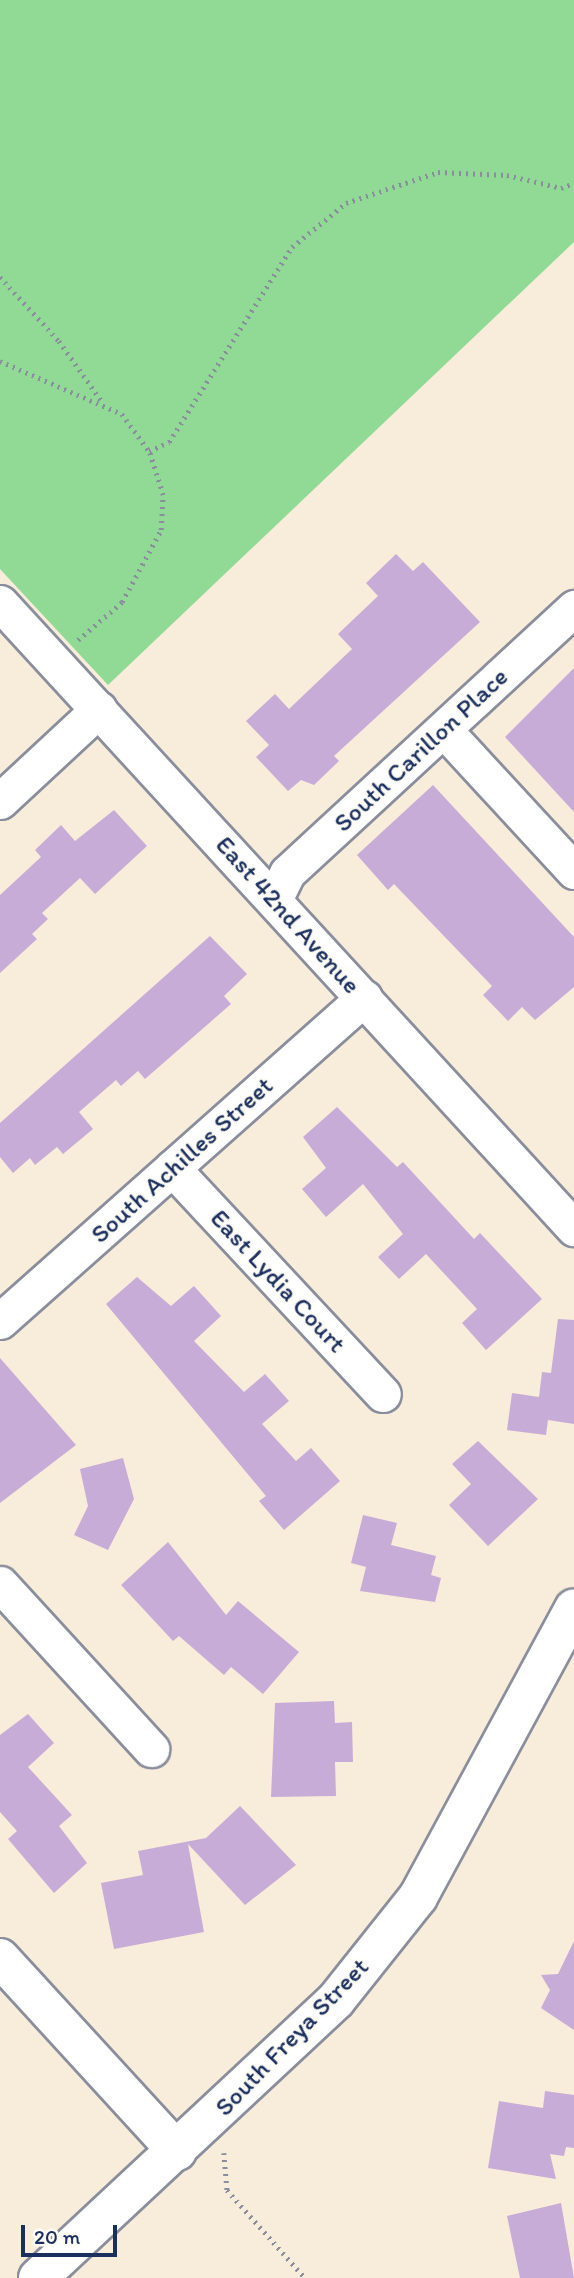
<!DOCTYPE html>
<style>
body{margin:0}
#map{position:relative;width:574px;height:2278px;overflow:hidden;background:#f8ecda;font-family:Itim,sans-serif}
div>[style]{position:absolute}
.green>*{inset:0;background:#90da95}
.building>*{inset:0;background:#c8acd8}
.path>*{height:4.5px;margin-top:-2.25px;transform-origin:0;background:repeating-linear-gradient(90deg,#8a8e9c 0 2px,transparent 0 7px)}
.roads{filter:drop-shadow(2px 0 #8a8e9c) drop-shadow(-2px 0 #8a8e9c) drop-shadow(0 2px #8a8e9c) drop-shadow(0 -2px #8a8e9c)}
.street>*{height:35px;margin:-17.5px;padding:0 17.5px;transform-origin:17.5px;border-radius:17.5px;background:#fff}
.secondary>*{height:38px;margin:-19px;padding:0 19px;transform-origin:19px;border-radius:19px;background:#fff}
span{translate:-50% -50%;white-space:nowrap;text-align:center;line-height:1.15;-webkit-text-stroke:5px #fdfcf7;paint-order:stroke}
.street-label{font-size:26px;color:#1b2f5e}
.scale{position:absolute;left:21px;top:2225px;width:96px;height:32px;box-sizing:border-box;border:4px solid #1b2f5e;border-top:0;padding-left:9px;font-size:21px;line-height:24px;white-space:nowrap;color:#1b2f5e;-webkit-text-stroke:5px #fdfcf7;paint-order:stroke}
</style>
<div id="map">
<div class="green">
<div style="clip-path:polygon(0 0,574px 0,574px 242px,108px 685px,0 569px)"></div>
</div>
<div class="building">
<div style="clip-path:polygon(396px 554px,413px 571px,423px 562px,480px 622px,334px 756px,339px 761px,314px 785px,301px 780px,288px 791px,256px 757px,269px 745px,246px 721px,275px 694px,289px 709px,352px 649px,338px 634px,378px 596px,366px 583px)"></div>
<div style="clip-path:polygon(574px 668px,574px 812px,505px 737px)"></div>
<div style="clip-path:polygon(433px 785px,574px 937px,574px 987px,535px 1020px,522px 1007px,508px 1021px,483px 995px,492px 986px,394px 884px,388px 890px,357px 855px)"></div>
<div style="clip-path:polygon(114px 810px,147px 846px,95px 894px,80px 878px,42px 913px,48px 919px,32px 934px,37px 939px,0 973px,0 895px,41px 857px,35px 850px,61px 825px,75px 841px)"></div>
<div style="clip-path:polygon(210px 936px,247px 974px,224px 996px,231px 1004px,145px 1079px,138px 1071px,121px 1086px,116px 1080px,79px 1112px,93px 1129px,63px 1154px,57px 1147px,35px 1165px,30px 1158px,13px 1173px,0 1157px,0 1123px)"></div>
<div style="clip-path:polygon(337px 1107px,397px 1167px,403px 1162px,474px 1239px,480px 1233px,542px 1299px,486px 1350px,462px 1323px,477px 1309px,426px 1254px,399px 1279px,378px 1257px,403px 1234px,363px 1184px,326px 1217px,302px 1189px,326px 1168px,303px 1137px)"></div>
<div style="clip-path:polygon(137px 1277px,171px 1306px,194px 1286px,221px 1316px,194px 1341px,244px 1392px,265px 1374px,289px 1401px,262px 1424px,296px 1461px,311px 1448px,340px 1481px,284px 1530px,259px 1501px,266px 1496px,106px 1304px)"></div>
<div style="clip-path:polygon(558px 1319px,574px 1320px,574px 1424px,548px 1420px,546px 1435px,507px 1430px,512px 1393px,539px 1397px,542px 1372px,551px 1373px)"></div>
<div style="clip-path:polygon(0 1358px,76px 1445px,0 1503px)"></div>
<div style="clip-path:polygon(478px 1441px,538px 1499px,488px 1546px,449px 1505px,471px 1484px,452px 1464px)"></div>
<div style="clip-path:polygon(123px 1458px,134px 1499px,108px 1550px,74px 1535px,88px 1506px,80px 1469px)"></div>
<div style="clip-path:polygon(363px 1515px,397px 1523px,391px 1545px,436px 1556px,431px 1575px,441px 1578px,435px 1602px,360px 1591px,366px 1567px,351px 1563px)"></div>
<div style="clip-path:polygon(168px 1542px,226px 1615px,238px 1601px,299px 1652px,263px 1694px,231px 1667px,224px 1675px,179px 1636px,173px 1641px,121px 1585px)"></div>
<div style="clip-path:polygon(334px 1701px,335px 1723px,352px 1722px,353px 1762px,335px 1762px,336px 1796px,271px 1797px,275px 1703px)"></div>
<div style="clip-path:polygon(28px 1714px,54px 1743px,28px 1767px,72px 1815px,59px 1826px,87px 1863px,54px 1893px,8px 1839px,17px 1831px,0 1812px,0 1735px)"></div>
<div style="clip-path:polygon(240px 1806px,296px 1865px,245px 1905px,188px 1844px,204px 1932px,114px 1949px,101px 1883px,143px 1875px,138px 1851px,206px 1838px)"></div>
<div style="clip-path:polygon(574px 1941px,574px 2030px,541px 2008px,550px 1990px,541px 1975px,558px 1974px)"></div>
<div style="clip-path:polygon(545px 2091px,574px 2095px,574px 2148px,566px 2147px,564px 2156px,550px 2154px,556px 2179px,488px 2168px,499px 2101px,543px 2108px)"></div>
<div style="clip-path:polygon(561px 2203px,574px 2278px,520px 2278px,507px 2216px)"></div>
</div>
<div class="path">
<div style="left:0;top:277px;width:87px;rotate:47.3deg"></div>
<div style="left:59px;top:341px;width:76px;rotate:54.6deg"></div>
<div style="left:0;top:361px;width:133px;rotate:23.5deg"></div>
<div style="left:122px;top:414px;width:46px;rotate:53.9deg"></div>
<div style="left:78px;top:640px;width:58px;rotate:-40.8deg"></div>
<div style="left:122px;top:602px;width:82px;rotate:-61.6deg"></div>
<div style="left:161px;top:530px;width:35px;rotate:-87deg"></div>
<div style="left:163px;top:495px;width:46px;rotate:-107.7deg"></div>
<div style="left:149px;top:451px;width:22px;rotate:-24deg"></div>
<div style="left:169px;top:442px;width:231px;rotate:-57.8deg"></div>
<div style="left:292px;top:247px;width:70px;rotate:-39.2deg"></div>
<div style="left:346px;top:203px;width:97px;rotate:-18.6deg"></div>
<div style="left:438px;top:172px;width:69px;rotate:2.5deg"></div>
<div style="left:507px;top:175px;width:56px;rotate:13.5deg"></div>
<div style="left:561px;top:188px;width:14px;rotate:-21deg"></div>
<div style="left:224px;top:2153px;width:37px;rotate:85deg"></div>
<div style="left:227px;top:2190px;width:118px;rotate:48.4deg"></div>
</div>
<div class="roads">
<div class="street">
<div style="left:0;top:603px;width:849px;rotate:47.44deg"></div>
<div style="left:444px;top:730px;width:192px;rotate:47.3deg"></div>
<div style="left:0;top:801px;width:135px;rotate:-42.9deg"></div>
<div style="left:275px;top:898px;width:28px;rotate:-64deg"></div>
<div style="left:287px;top:873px;width:391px;rotate:-42.7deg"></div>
<div style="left:172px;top:1168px;width:309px;rotate:47deg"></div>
<div style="left:0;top:1321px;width:487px;rotate:-41.6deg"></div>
<div style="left:0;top:1584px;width:224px;rotate:47.5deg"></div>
</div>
<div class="secondary">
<div style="left:0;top:1958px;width:262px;rotate:47.5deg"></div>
<div style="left:38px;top:2278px;width:408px;rotate:-43deg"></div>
<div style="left:336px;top:2000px;width:132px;rotate:-51.5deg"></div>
<div style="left:418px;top:1897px;width:328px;rotate:-61.6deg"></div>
</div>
</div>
<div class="street-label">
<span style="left:421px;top:750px;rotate:-43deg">South Carillon Place</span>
<span style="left:288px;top:915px;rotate:48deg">East 42nd Avenue</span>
<span style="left:182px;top:1160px;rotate:-42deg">South Achilles Street</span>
<span style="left:278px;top:1281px;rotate:47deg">East Lydia Court</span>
<span style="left:292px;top:2037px;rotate:-46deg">South Freya Street</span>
</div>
<div class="scale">20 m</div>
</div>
